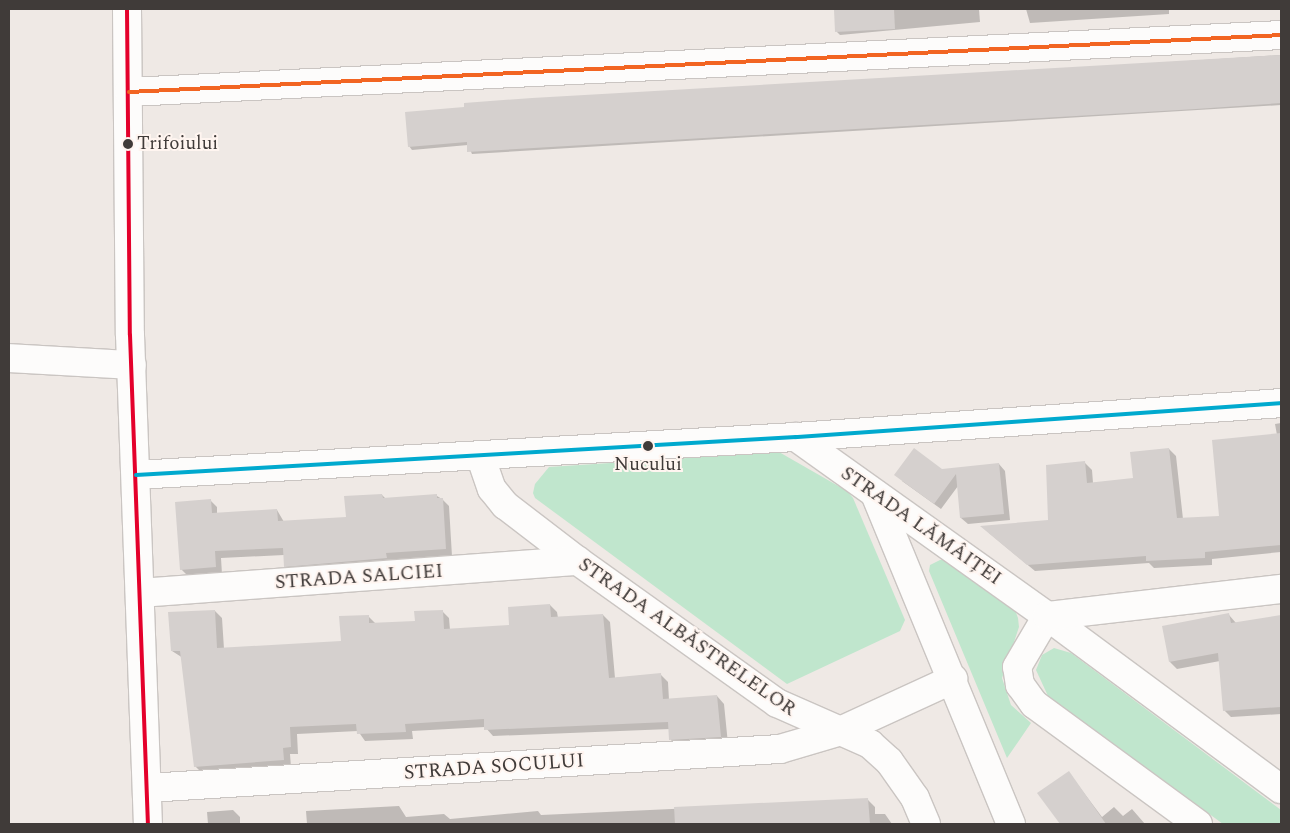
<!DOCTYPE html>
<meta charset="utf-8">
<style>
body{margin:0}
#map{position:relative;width:1290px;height:833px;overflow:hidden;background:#efe9e5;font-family:Spectral,serif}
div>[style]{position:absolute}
.green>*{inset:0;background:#c0e6cd}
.shadow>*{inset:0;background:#0003}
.building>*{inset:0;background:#d5d0ce}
.roads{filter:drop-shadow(1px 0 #cac5c2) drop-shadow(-1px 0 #cac5c2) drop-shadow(0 1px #cac5c2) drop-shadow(0 -1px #cac5c2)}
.minor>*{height:28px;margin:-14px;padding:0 14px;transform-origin:14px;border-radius:14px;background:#fdfcfb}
.bus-1>*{height:4px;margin:-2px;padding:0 2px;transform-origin:2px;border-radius:2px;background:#e4002b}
.bus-2>*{height:4px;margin:-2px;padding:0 2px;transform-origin:2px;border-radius:2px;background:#f26522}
.bus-3>*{height:4px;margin:-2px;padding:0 2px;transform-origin:2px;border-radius:2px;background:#00a9ce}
.dots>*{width:14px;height:14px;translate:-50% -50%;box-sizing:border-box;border:2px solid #fff5f0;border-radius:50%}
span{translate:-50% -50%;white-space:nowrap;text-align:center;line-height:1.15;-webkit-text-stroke:4px #fff5f0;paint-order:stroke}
.bus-label{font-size:19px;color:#403b39}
.left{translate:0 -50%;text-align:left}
.street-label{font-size:20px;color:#403b39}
.frame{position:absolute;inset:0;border:10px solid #403b39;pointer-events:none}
</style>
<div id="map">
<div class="green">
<div style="clip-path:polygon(779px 452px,847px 491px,853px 498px,905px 620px,900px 631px,787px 684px,535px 498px,533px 493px,535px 484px,549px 467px)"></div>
<div style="clip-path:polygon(940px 560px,947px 560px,1015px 610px,1018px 618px,1019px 627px,1002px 678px,1011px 705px,1031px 723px,1007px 758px,929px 571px,930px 565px)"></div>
<div style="clip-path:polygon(1054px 648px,1071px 653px,1281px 810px,1281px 824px,1223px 824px,1048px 696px,1036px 670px,1042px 655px)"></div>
</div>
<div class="shadow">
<div style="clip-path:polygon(835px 9px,979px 9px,980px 22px,840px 35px,837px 32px)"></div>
<div style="clip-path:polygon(1026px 9px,1169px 9px,1169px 14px,1030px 23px)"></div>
<div style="clip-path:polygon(1281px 55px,1281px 105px,472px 154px,468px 145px,412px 150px,409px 146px,776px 88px)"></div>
<div style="clip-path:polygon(1281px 423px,1281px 552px,1212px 559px,1212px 565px,1154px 568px,1149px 563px,1035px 571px,989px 533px,1049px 521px,1084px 462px,1092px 470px,1093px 483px,1134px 479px,1169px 449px,1176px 456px,1183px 519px,1221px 517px,1277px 435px,1275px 424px)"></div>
<div style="clip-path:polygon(999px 464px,1005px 471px,1010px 520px,968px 524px,961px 518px,958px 486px,941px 509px,902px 481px)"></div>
<div style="clip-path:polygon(382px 495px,386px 499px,437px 496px,442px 499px,449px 506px,452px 556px,393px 560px,393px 565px,292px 573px,285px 566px,284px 555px,221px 558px,222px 574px,188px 576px,181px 569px,210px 500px,217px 507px,217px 514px,277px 510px,284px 522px,347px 518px)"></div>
<div style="clip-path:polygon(550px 605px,557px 612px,558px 618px,603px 615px,610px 622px,615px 678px,660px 674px,668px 682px,669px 700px,717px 696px,724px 704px,728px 744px,678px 747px,671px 740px,670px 729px,493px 736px,485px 727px,412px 731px,413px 739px,365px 741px,358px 731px,297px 734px,298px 754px,290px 754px,291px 767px,202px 773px,195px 766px,183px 658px,172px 651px,215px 611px,222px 618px,224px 649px,342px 642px,368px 616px,376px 624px,416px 622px,442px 611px,449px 618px,450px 630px,511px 626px)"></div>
<div style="clip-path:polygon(1229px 615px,1236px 623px,1281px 616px,1281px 714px,1231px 717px,1224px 710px,1220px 661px,1177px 669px,1170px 662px,1163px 627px)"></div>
<div style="clip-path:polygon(1069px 773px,1102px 817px,1114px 807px,1123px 816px,1132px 809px,1145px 824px,1061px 824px,1039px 794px)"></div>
<div style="clip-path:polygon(868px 800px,875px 807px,875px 814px,885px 814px,892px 824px,307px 824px,306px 811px,399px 806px,406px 817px,444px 814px,450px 819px,538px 811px,541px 815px)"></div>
<div style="clip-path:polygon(233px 810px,240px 817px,240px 824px,195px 824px,208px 824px,207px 812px)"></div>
</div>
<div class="building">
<div style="clip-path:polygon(834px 9px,894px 9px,895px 29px,835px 32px)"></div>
<div style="clip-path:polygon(1281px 55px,1281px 103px,1196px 109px,467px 152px,467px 142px,408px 147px,405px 112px,464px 107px,464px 103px,532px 98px)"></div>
<div style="clip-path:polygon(1281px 433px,1281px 545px,1205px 552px,1205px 558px,1146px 561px,1146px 556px,1027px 565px,980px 526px,1048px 520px,1046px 465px,1085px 461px,1087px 483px,1133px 478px,1130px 452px,1169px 448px,1177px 518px,1219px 516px,1212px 440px)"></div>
<div style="clip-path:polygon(914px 448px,942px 469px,999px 463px,1004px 514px,960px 518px,956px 474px,934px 504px,894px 475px)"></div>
<div style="clip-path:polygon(382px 494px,383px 498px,437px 494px,437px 498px,443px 498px,446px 549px,386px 553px,387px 558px,284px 567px,283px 548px,215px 551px,216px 567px,180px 570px,175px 502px,211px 499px,212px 513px,277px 509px,278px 521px,346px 517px,344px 496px)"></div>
<div style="clip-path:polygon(550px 604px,551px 617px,603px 614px,609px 678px,661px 673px,663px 699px,717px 695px,721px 737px,669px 740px,668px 722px,484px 730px,484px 719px,405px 724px,406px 732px,357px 734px,356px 724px,290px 727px,291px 747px,283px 748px,284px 760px,194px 767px,180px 651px,171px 651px,168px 612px,215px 610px,217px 648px,341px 641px,339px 616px,369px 615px,369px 623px,415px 621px,414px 611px,443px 610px,444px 629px,509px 625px,508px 607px)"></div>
<div style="clip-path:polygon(1229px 613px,1231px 623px,1281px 615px,1281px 707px,1223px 711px,1218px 653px,1169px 662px,1162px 626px)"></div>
<div style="clip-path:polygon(1069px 771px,1106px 824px,1060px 824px,1037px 793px)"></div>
<div style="clip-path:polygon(868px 798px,870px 824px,675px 824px,674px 807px)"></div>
</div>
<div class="roads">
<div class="minor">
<div style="left:127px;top:9px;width:326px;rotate:89.5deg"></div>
<div style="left:130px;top:335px;width:489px;rotate:87.9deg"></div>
<div style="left:129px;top:92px;width:1153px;rotate:-2.83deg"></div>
<div style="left:9px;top:358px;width:123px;rotate:3.3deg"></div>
<div style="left:796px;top:437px;width:308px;rotate:35.5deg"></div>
<div style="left:1047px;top:616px;width:291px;rotate:36.5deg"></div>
<div style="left:480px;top:455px;width:36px;rotate:71deg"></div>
<div style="left:492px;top:489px;width:21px;rotate:51deg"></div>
<div style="left:505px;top:505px;width:92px;rotate:37.5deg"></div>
<div style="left:578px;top:561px;width:244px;rotate:35.5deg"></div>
<div style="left:777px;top:703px;width:102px;rotate:23.8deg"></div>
<div style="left:870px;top:744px;width:25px;rotate:42deg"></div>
<div style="left:889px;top:761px;width:45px;rotate:54.9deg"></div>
<div style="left:915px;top:798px;width:28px;rotate:67deg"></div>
<div style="left:136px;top:475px;width:661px;rotate:-3.3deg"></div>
<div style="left:796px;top:437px;width:486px;rotate:-4deg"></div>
<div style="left:875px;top:494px;width:357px;rotate:67.6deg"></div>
<div style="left:140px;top:593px;width:439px;rotate:-4.2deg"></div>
<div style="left:147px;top:788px;width:634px;rotate:-3.53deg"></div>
<div style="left:780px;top:749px;width:60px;rotate:-16.3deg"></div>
<div style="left:838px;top:732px;width:127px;rotate:-24.7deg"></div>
<div style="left:1198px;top:824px;width:203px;rotate:-143.8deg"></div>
<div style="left:1034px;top:704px;width:24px;rotate:-126deg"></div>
<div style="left:1020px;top:685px;width:18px;rotate:-99deg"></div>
<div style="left:1017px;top:667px;width:59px;rotate:-59.5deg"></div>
<div style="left:1047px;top:616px;width:236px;rotate:-6.6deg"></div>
</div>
</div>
<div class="bus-1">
<div style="left:127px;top:9px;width:326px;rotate:89.5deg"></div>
<div style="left:130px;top:335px;width:489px;rotate:87.9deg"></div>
</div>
<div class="bus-2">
<div style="left:129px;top:92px;width:1153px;rotate:-2.83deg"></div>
</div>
<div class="bus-3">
<div style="left:136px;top:475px;width:661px;rotate:-3.3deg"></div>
<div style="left:796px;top:437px;width:486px;rotate:-4deg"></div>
</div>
<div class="dots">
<div style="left:128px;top:144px;background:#403b39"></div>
<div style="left:648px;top:446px;background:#403b39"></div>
</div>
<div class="bus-label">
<span class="left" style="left:137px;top:144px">Trifoiului</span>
<span style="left:648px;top:465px">Nucului</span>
</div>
<div class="street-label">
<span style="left:921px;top:526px;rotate:35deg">STRADA LĂMÂIȚEI</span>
<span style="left:359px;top:577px;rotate:-4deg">STRADA SALCIEI</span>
<span style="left:687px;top:637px;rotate:35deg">STRADA ALBĂSTRELELOR</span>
<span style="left:494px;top:767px;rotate:-4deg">STRADA SOCULUI</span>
</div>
<div class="frame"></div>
</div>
